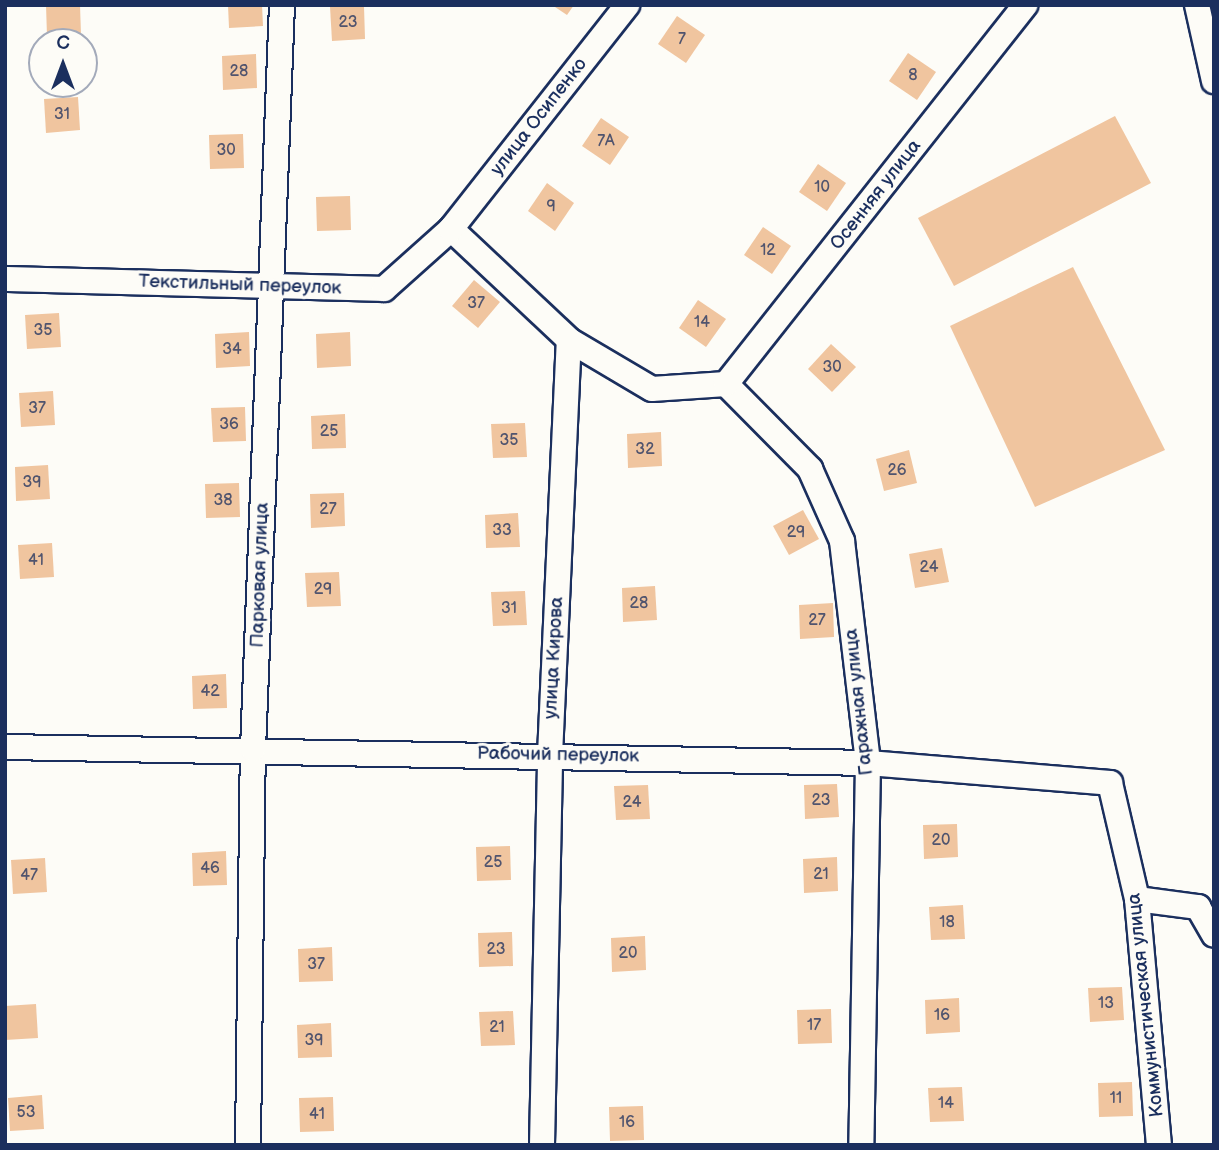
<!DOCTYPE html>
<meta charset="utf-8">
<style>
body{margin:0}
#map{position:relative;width:1219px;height:1150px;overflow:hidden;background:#fdfcf7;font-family:"Balsamiq Sans",sans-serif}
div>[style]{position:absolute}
.building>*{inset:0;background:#f0c59f}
.roads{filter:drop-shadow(2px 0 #1b2f5e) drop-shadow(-2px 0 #1b2f5e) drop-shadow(0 2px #1b2f5e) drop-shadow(0 -2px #1b2f5e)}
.street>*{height:24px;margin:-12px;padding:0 12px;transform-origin:12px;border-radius:12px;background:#fdfcf7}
span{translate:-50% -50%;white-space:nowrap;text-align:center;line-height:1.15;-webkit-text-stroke:6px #fdfcf7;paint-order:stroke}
.number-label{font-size:16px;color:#50546e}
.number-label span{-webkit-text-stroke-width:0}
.street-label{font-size:19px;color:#1b2f5e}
.frame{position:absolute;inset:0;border:7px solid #1b2f5e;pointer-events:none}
.north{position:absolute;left:28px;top:28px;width:70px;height:70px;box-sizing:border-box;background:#fdfcf7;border:2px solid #a3aaba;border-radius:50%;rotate:0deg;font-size:19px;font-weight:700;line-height:28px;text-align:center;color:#1b2f5e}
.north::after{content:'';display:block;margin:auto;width:24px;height:32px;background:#1b2f5e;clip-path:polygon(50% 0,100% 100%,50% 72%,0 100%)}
</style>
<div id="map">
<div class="building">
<div style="clip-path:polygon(46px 5px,80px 5px,81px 35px,47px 36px)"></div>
<div style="clip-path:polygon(228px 5px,262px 5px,263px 26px,229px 28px)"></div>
<div style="clip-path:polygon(552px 5px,574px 5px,567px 15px)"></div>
<div style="clip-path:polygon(364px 6px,365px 39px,332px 41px,330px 7px)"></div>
<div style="clip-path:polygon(677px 16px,705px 35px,686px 63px,658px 44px)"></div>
<div style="clip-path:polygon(908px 53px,936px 72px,917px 100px,889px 81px)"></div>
<div style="clip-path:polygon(256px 54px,257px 88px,223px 90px,222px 56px)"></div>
<div style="clip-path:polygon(78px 97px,80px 130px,46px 133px,44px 99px)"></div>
<div style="clip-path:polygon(1115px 116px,1151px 183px,954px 286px,918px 218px)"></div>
<div style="clip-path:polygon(601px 118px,629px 137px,610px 165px,582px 146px)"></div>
<div style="clip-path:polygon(243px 134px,244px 168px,210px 169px,209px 135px)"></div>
<div style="clip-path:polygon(818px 164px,846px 183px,827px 211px,799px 192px)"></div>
<div style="clip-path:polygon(547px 183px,574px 203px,555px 231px,528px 211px)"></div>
<div style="clip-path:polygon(350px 196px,351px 230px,317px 231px,316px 197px)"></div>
<div style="clip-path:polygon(763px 227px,791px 246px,772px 274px,744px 255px)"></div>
<div style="clip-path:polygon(1073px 267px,1165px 450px,1035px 507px,950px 326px)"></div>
<div style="clip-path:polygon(474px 280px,500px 302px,478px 328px,452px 306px)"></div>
<div style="clip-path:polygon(698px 300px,726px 319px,706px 347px,679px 328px)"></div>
<div style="clip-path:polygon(59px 313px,61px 347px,27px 349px,25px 315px)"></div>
<div style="clip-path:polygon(249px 332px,250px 366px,216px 368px,215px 334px)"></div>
<div style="clip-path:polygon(350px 332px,351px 366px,317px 368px,316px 334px)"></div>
<div style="clip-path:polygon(831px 344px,856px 367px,832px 392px,808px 369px)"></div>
<div style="clip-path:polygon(53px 391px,55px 425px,21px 427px,19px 393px)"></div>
<div style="clip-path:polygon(245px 407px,246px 441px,213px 442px,211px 408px)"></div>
<div style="clip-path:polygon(345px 414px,346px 448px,312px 449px,311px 416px)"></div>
<div style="clip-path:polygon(525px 423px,527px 457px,493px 458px,491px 424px)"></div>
<div style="clip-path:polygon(661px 432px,662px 466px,628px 468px,627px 434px)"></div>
<div style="clip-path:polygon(909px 450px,917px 483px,884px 491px,876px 459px)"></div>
<div style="clip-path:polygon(48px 465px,50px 499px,16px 501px,15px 467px)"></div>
<div style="clip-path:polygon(239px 483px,240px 517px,206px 518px,205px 484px)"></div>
<div style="clip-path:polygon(344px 493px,345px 526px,311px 528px,310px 494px)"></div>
<div style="clip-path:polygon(803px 510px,819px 539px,789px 555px,773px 526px)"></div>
<div style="clip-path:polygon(518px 513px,520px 547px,486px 548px,485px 515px)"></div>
<div style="clip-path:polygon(52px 543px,54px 577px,20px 579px,18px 545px)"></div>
<div style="clip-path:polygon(942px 548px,949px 582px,915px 588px,909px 554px)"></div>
<div style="clip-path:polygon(339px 572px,341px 606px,307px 607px,305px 573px)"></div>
<div style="clip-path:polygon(655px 586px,657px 620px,623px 622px,622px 588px)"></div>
<div style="clip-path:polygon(525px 591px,527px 625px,493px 626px,491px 592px)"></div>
<div style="clip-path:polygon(833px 603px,834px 637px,800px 639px,799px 605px)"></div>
<div style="clip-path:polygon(226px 674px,227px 708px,193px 709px,192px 676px)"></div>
<div style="clip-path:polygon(837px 784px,839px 817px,805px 819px,804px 785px)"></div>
<div style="clip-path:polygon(648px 785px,650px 819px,616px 820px,614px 786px)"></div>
<div style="clip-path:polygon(957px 824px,958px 857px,924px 859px,923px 825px)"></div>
<div style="clip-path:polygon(510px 846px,511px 880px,477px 881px,476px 847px)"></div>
<div style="clip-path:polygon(226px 851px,227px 885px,193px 886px,192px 853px)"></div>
<div style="clip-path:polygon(837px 857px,838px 891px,804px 893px,803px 859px)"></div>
<div style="clip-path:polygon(45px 858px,47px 892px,13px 894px,11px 860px)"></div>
<div style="clip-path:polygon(963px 905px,965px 939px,931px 940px,929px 907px)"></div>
<div style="clip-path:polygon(512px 932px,513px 966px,479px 967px,478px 933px)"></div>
<div style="clip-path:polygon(645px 936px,646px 970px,612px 972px,611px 938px)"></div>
<div style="clip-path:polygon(332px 947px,333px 981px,299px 982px,298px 949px)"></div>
<div style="clip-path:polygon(1122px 987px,1124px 1020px,1090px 1022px,1088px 988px)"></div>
<div style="clip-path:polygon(959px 998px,960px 1032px,926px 1034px,925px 1000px)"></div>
<div style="clip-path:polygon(36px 1004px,38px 1038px,5px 1040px,5px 1006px)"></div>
<div style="clip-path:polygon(831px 1009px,832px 1043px,798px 1044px,797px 1010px)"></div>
<div style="clip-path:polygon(513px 1011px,515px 1045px,481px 1046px,479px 1012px)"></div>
<div style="clip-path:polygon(331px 1023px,332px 1057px,298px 1058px,297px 1025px)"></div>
<div style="clip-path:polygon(1132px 1082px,1133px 1116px,1099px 1117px,1098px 1083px)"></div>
<div style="clip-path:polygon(962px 1087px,964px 1121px,930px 1122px,928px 1088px)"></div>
<div style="clip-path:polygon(42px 1095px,44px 1129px,10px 1131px,8px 1098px)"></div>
<div style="clip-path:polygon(333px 1097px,334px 1131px,300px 1132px,299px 1098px)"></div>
<div style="clip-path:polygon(643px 1106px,644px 1140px,610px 1141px,609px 1107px)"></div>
</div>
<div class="roads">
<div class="street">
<div style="left:1197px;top:5px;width:78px;rotate:77.4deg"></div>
<div style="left:451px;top:229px;width:162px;rotate:43.2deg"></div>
<div style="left:569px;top:340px;width:96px;rotate:30.6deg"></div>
<div style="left:652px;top:389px;width:74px;rotate:-3.9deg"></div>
<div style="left:5px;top:279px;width:379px;rotate:1.5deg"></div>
<div style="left:384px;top:289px;width:90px;rotate:-41.8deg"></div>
<div style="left:451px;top:229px;width:285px;rotate:-51.8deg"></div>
<div style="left:726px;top:384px;width:120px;rotate:45.3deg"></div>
<div style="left:810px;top:469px;width:79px;rotate:66deg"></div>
<div style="left:842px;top:541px;width:224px;rotate:83.3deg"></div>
<div style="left:868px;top:763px;width:382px;rotate:91deg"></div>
<div style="left:726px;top:384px;width:483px;rotate:-51.7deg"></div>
<div style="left:5px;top:747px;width:863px;rotate:1.06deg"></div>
<div style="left:868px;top:763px;width:243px;rotate:4.7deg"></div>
<div style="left:1110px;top:783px;width:119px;rotate:76.9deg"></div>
<div style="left:1137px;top:899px;width:247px;rotate:84.9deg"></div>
<div style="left:1137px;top:899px;width:62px;rotate:7.5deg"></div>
<div style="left:1198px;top:907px;width:32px;rotate:60deg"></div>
<div style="left:248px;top:1145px;width:396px;rotate:-89.3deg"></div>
<div style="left:253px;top:749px;width:745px;rotate:-87.77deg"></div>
<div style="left:542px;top:1145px;width:390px;rotate:-88.8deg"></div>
<div style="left:550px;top:755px;width:415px;rotate:-87.4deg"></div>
</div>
</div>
<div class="number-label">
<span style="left:348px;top:23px">23</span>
<span style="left:682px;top:40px">7</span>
<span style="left:239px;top:72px">28</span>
<span style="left:913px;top:76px">8</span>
<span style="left:62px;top:115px">31</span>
<span style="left:606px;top:142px">7А</span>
<span style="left:226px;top:151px">30</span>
<span style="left:822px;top:188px">10</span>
<span style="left:551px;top:207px">9</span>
<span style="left:768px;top:251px">12</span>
<span style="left:476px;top:304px">37</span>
<span style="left:702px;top:323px">14</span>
<span style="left:43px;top:331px">35</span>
<span style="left:232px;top:350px">34</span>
<span style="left:832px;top:368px">30</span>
<span style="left:37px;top:409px">37</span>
<span style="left:229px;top:425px">36</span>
<span style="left:329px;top:432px">25</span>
<span style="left:509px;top:441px">35</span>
<span style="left:645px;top:450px">32</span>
<span style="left:897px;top:471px">26</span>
<span style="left:32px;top:483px">39</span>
<span style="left:223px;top:501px">38</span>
<span style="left:328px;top:510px">27</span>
<span style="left:502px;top:531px">33</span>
<span style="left:796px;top:533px">29</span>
<span style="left:36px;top:561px">41</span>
<span style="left:929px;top:568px">24</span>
<span style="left:323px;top:590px">29</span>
<span style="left:639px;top:604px">28</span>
<span style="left:509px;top:609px">31</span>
<span style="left:817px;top:621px">27</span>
<span style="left:210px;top:692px">42</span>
<span style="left:821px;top:801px">23</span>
<span style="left:632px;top:803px">24</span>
<span style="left:941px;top:841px">20</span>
<span style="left:493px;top:863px">25</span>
<span style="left:210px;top:869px">46</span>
<span style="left:821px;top:875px">21</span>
<span style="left:29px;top:876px">47</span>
<span style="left:947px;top:923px">18</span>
<span style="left:496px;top:950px">23</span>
<span style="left:628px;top:954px">20</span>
<span style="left:316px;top:965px">37</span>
<span style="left:1106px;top:1004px">13</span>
<span style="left:942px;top:1016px">16</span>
<span style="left:814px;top:1026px">17</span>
<span style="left:497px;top:1028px">21</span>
<span style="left:314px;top:1041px">39</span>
<span style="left:1116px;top:1099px">11</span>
<span style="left:946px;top:1104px">14</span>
<span style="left:26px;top:1113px">53</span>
<span style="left:317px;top:1115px">41</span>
<span style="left:627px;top:1123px">16</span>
</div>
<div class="street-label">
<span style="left:539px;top:117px;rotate:-52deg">улица Осипенко</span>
<span style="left:876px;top:195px;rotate:-52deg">Осенняя улица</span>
<span style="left:240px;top:285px;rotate:2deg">Текстильный переулок</span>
<span style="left:260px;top:575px;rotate:-88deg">Парковая улица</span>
<span style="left:554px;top:658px;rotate:-87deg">улица Кирова</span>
<span style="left:859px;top:702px;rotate:-96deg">Гаражная улица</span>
<span style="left:558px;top:755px;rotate:1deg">Рабочий переулок</span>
<span style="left:1146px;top:1005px;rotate:-96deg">Коммунистическая улица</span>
</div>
<div class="frame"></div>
<div class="north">С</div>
</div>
